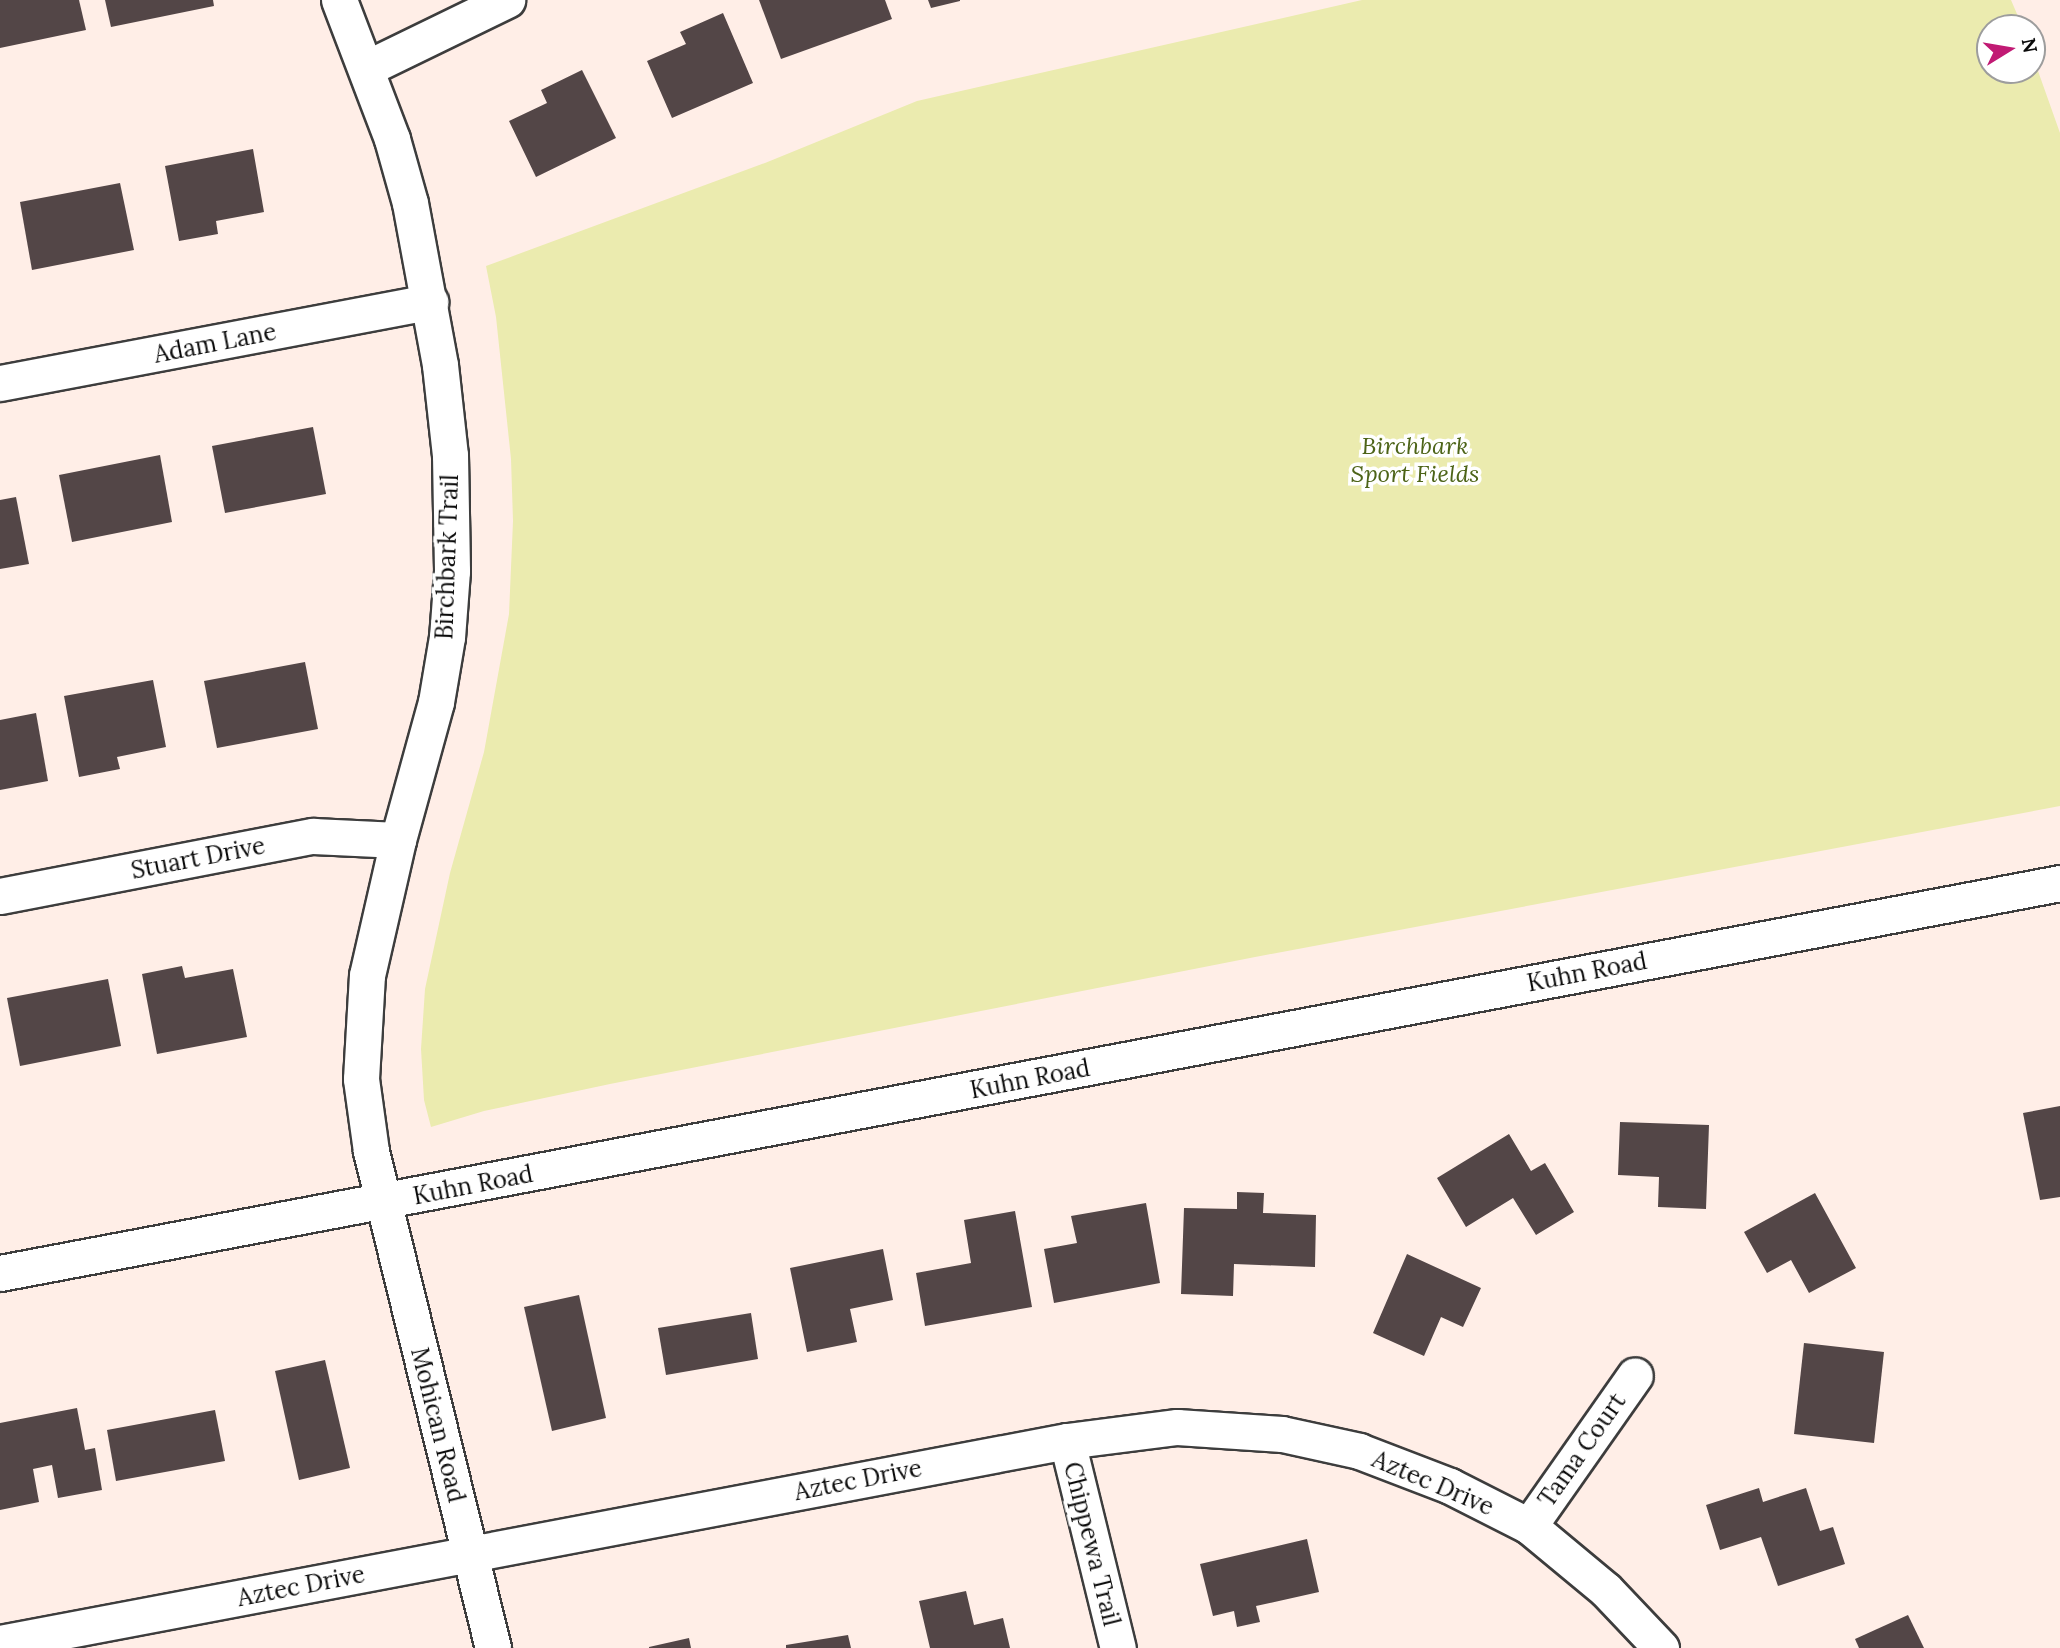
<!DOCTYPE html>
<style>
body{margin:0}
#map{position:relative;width:2060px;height:1648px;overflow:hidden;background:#ffeee7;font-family:Lora,serif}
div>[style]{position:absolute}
.green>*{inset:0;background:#ebebaf}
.building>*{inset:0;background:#534647}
.roads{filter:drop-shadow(2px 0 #3d3d3d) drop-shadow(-2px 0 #3d3d3d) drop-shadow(0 2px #3d3d3d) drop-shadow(0 -2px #3d3d3d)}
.minor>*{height:35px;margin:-17.5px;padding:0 17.5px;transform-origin:17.5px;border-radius:17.5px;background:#fff}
span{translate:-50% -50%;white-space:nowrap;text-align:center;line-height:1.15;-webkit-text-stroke:7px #fff;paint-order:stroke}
.street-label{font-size:24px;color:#0a0a0a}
.park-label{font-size:24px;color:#4d6418;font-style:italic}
.north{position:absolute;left:1976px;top:14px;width:70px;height:70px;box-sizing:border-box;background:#fff;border:2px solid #9d9d9d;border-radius:50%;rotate:79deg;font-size:19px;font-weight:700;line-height:28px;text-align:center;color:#0a0a0a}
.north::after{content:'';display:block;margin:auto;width:24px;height:32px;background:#c11a74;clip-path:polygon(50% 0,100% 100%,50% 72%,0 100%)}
</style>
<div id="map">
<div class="green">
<div style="clip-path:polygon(1362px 0,2011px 0,2023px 28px,1990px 28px,1990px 70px,2032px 70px,2032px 54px,2060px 133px,2060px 806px,1250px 958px,610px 1084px,484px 1111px,431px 1127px,424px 1100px,421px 1049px,425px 989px,450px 873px,484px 752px,509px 614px,513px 521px,511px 459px,496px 317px,486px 266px,765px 163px,917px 101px)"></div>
</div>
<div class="building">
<div style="clip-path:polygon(0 0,79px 0,86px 30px,0 48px)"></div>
<div style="clip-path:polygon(105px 0,213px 0,214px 6px,111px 27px)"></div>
<div style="clip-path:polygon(759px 0,885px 0,892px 19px,781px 59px)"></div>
<div style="clip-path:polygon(928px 0,960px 0,960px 1px,931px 8px)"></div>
<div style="clip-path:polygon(723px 13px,753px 83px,672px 118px,647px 61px,686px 44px,680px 32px)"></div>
<div style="clip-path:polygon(582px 70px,616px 138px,536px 177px,509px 121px,547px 103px,541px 90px)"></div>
<div style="clip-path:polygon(253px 149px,264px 212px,216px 221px,218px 234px,179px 241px,165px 166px)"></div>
<div style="clip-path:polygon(120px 183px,134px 250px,32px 270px,20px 202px)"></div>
<div style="clip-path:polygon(313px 427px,326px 494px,225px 513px,212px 446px)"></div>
<div style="clip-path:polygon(160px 455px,172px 522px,72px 542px,59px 475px)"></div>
<div style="clip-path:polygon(16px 497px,29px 564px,0 569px,0 500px)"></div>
<div style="clip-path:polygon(305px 662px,318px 729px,217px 748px,204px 681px)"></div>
<div style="clip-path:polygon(153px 680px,166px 747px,117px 757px,120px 769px,79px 777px,64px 696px)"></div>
<div style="clip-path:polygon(36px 713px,48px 781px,0 790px,0 720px)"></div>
<div style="clip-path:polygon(182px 966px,185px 978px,233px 969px,247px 1037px,157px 1054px,142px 974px)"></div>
<div style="clip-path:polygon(108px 979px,121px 1046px,20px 1066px,7px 998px)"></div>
<div style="clip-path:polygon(2060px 1106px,2060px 1197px,2040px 1200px,2023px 1113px)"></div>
<div style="clip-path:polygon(1620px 1122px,1709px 1125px,1706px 1209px,1658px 1207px,1659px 1177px,1618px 1175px)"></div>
<div style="clip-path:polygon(1509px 1134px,1531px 1171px,1545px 1163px,1574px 1212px,1536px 1235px,1513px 1198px,1466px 1227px,1437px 1178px)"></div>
<div style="clip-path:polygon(1237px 1192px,1264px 1193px,1263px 1213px,1316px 1215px,1315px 1267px,1234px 1264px,1233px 1296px,1181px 1294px,1184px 1208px,1237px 1209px)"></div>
<div style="clip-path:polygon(1815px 1193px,1856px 1268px,1809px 1293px,1791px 1260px,1767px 1273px,1744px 1232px)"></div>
<div style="clip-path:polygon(1146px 1203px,1160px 1283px,1054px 1303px,1044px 1249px,1077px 1243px,1071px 1216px)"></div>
<div style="clip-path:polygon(1015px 1211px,1032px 1307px,925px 1326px,916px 1273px,971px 1263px,964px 1220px)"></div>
<div style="clip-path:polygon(883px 1249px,893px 1300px,850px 1309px,857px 1342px,807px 1352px,790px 1268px)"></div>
<div style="clip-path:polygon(1407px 1254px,1481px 1288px,1463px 1327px,1441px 1317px,1424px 1356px,1373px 1333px)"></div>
<div style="clip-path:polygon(579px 1295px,606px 1418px,552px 1431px,524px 1307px)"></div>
<div style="clip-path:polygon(751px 1313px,758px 1359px,666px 1375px,658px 1328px)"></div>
<div style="clip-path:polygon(1804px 1343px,1884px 1352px,1874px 1443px,1794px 1434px)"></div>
<div style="clip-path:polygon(325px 1360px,350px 1468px,299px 1480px,275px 1371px)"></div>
<div style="clip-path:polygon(77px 1408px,85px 1450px,95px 1448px,102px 1490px,58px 1498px,52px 1465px,33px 1469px,39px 1502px,0 1510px,0 1423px)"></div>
<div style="clip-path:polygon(215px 1410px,225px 1461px,116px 1481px,107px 1430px)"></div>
<div style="clip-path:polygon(1759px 1488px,1763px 1502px,1806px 1488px,1820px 1531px,1833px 1527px,1845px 1564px,1778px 1586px,1761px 1537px,1720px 1550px,1706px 1505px)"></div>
<div style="clip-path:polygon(1307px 1539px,1319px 1592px,1256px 1606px,1260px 1622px,1237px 1627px,1234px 1611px,1213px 1616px,1200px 1564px)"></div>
<div style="clip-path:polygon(966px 1591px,974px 1625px,1003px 1618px,1010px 1648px,930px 1648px,919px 1601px)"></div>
<div style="clip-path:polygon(1908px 1615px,1924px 1648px,1859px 1648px,1855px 1639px)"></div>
<div style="clip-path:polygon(848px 1635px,851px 1648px,786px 1648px,786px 1645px)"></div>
<div style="clip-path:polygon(689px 1638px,691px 1648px,649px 1648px,649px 1647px)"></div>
</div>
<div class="roads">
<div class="minor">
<div style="left:339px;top:0;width:149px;rotate:69.1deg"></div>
<div style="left:392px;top:139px;width:66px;rotate:74.3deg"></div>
<div style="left:410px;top:203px;width:165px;rotate:79.5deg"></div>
<div style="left:440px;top:365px;width:91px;rotate:83.7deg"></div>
<div style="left:450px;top:455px;width:116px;rotate:89deg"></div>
<div style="left:452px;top:571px;width:66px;rotate:94.3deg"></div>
<div style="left:447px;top:637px;width:66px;rotate:99.6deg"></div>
<div style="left:436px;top:702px;width:143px;rotate:105.4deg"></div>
<div style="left:398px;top:840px;width:139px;rotate:102.9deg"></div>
<div style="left:367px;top:975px;width:104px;rotate:93.3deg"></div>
<div style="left:361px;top:1079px;width:73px;rotate:82.1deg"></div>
<div style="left:371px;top:1151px;width:512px;rotate:76.21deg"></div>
<div style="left:367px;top:68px;width:156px;rotate:-25.9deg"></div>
<div style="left:0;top:383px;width:438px;rotate:-10.7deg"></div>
<div style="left:0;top:896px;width:319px;rotate:-10.9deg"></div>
<div style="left:313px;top:836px;width:85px;rotate:2.7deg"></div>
<div style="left:0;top:1273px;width:2097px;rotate:-10.72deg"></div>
<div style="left:1067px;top:1441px;width:213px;rotate:76.2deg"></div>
<div style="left:1529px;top:1526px;width:184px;rotate:-54.9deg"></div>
<div style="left:0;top:1643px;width:1086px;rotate:-10.72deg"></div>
<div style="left:1067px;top:1441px;width:111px;rotate:-7.3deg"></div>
<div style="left:1177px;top:1427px;width:105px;rotate:3.8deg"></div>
<div style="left:1282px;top:1434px;width:79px;rotate:12.4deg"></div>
<div style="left:1359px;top:1451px;width:97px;rotate:21deg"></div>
<div style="left:1450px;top:1486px;width:89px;rotate:26.9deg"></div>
<div style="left:1529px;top:1526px;width:100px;rotate:39.7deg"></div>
<div style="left:1606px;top:1590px;width:80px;rotate:46.5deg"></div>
</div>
</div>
<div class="street-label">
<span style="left:215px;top:343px;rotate:-11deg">Adam Lane</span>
<span style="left:447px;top:557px;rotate:-88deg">Birchbark Trail</span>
<span style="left:198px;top:858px;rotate:-11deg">Stuart Drive</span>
<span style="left:1587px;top:972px;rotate:-11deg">Kuhn Road</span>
<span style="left:1030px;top:1079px;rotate:-11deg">Kuhn Road</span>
<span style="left:473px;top:1185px;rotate:-11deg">Kuhn Road</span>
<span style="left:438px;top:1425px;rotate:76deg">Mohican Road</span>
<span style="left:1582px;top:1450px;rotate:-55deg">Tama Court</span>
<span style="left:858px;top:1480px;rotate:-11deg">Aztec Drive</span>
<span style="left:1433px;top:1483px;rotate:23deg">Aztec Drive</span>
<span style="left:1092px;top:1544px;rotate:76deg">Chippewa Trail</span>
<span style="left:301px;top:1586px;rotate:-11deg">Aztec Drive</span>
</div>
<div class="park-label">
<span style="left:1415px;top:460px">Birchbark<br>Sport Fields</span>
</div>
<div class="north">N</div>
</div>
